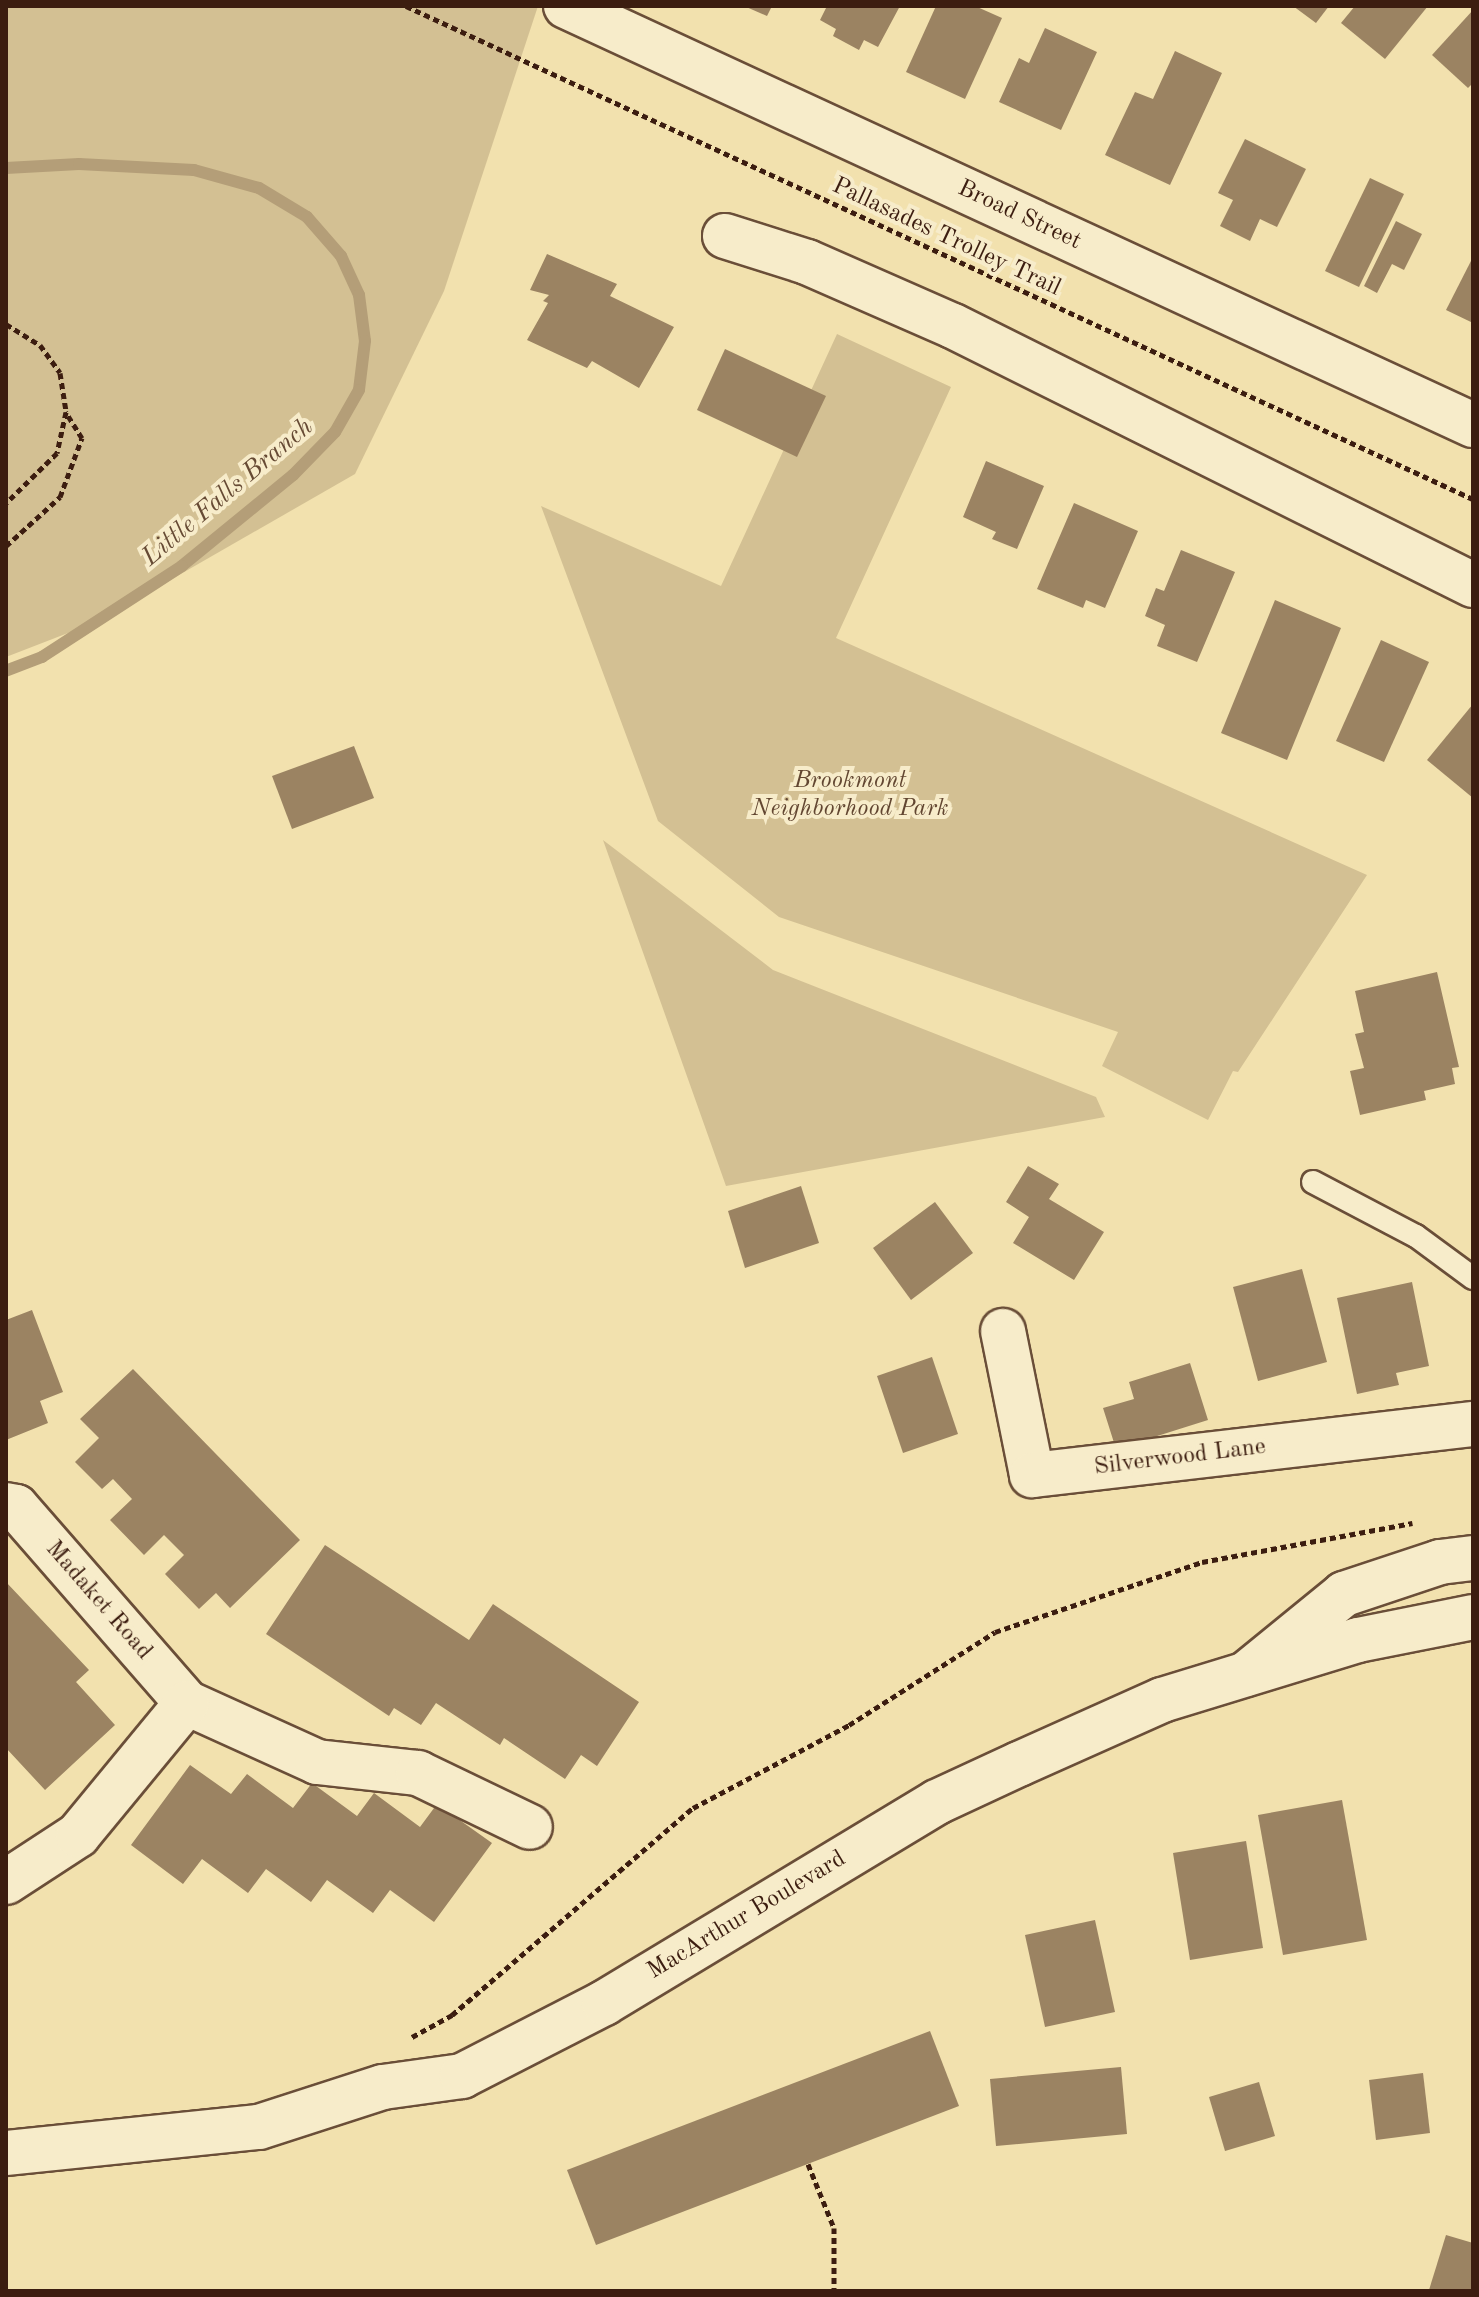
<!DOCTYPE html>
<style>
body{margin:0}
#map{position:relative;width:1479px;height:2297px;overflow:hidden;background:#f2e1ae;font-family:"Old Standard TT",serif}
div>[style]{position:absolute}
.green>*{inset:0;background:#d3c093}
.stream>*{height:12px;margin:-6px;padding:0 6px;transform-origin:6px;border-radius:6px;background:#b49e78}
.building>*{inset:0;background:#9b8362}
.path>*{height:5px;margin-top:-2.5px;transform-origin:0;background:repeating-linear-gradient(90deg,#3c1d10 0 6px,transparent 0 10px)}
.roads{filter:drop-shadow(2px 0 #6a4e38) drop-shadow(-2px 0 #6a4e38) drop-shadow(0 2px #6a4e38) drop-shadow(0 -2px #6a4e38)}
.service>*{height:22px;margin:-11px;padding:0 11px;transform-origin:11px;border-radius:11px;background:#f7ecca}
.minor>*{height:44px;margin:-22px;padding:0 22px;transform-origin:22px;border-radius:22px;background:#f7ecca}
.secondary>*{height:44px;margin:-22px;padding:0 22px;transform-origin:22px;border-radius:22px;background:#f7ecca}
span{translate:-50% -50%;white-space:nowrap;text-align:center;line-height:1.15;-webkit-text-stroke:8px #f7ecca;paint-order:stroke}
.street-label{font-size:24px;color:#3c1d10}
.park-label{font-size:24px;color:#624631;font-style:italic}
.water-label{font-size:26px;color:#664a34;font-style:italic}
.frame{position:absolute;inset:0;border:8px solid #3c1d10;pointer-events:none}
</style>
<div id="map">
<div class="green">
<div style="clip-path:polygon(6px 6px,538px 6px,444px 291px,355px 474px,99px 621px,6px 657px)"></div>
<div style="clip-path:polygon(837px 334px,951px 387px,836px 638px,1367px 875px,1238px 1072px,1233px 1071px,1208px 1120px,1102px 1066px,1118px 1032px,779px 917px,658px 821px,541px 506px,721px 586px)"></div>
<div style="clip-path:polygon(603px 840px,773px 970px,1096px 1097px,1105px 1117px,726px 1186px)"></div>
</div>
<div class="stream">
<div style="left:6px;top:168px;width:73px;rotate:-3.1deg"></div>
<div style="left:79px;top:164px;width:115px;rotate:3deg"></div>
<div style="left:194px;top:170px;width:67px;rotate:15.5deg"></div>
<div style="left:259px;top:188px;width:56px;rotate:31.1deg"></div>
<div style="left:307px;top:217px;width:52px;rotate:48.9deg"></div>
<div style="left:341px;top:256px;width:43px;rotate:65.2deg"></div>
<div style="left:359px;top:295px;width:46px;rotate:82.6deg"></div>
<div style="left:365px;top:341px;width:49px;rotate:97deg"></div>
<div style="left:359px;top:390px;width:48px;rotate:119.7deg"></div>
<div style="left:335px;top:432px;width:60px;rotate:134.3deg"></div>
<div style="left:293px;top:475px;width:144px;rotate:140.7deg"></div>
<div style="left:182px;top:566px;width:167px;rotate:147deg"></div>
<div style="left:42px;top:657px;width:39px;rotate:159deg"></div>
</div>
<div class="building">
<div style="clip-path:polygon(744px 6px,772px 6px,767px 16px)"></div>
<div style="clip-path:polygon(827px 6px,900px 6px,878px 47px,864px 40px,859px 50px,833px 36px,836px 29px,820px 20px)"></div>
<div style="clip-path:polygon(936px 6px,975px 6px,1002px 18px,965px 99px,906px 72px)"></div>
<div style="clip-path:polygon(1293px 6px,1329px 6px,1316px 23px)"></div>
<div style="clip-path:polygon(1355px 6px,1428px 6px,1385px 59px,1341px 23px)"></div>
<div style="clip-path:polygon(1473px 10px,1473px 83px,1468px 88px,1432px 55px)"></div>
<div style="clip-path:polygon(1045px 28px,1097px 52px,1061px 130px,999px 102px,1019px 58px,1029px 63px)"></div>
<div style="clip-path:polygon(1175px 51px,1222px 73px,1170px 185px,1105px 155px,1135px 92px,1153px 99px)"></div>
<div style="clip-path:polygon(1245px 139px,1306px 169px,1277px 227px,1260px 219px,1250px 241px,1220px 226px,1233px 200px,1218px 193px)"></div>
<div style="clip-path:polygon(1370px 178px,1404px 194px,1359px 287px,1325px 271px)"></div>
<div style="clip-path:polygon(1396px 221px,1422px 234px,1404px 270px,1392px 264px,1377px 293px,1364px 286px)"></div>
<div style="clip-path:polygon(547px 254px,617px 284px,610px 296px,674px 327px,639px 388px,592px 361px,587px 368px,527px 340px,548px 303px,543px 301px,549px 295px,530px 290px)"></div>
<div style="clip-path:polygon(1473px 257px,1473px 323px,1446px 310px)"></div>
<div style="clip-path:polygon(725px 349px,826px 396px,797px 457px,697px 410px)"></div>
<div style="clip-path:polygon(986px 461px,1044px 486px,1017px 549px,992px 539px,996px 532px,963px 517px)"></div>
<div style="clip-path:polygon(1074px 503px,1138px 531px,1105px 608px,1086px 600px,1083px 608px,1037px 589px)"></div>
<div style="clip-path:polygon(1181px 550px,1235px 572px,1197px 662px,1157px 646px,1165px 625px,1145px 616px,1156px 588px,1164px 591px)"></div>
<div style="clip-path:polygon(1275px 600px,1341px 628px,1287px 760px,1221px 733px)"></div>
<div style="clip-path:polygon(1381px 640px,1429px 662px,1384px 762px,1336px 741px)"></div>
<div style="clip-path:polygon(1473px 704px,1473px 798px,1427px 760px)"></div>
<div style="clip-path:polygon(354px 746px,374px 798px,292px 829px,272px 776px)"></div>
<div style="clip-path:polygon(1437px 972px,1459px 1067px,1452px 1068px,1455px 1084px,1424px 1091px,1426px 1100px,1360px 1115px,1350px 1071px,1364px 1068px,1355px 1034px,1364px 1032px,1355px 991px)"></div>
<div style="clip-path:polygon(1028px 1166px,1059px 1184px,1049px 1199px,1104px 1232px,1074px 1280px,1013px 1243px,1029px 1217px,1006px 1202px)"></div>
<div style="clip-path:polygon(801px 1186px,819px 1243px,745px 1268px,728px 1211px)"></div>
<div style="clip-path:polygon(935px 1202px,973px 1253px,911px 1300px,873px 1248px)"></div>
<div style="clip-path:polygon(1302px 1269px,1327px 1362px,1258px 1381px,1233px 1287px)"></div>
<div style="clip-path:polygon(1412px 1282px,1429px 1366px,1396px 1373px,1399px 1385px,1357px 1394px,1337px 1298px)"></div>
<div style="clip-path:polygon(32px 1310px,63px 1392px,40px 1401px,48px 1423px,6px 1440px,6px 1320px)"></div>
<div style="clip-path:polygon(932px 1357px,958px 1434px,903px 1453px,877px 1376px)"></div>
<div style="clip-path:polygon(1190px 1363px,1208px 1420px,1116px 1449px,1103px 1408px,1134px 1399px,1129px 1382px)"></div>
<div style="clip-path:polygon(133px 1369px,300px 1540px,230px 1608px,216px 1593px,199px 1609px,165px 1574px,184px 1555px,164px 1535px,144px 1555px,110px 1520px,132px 1499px,113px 1479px,102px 1489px,75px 1462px,99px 1438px,80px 1419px)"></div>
<div style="clip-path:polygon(325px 1545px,469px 1640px,493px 1604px,639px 1702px,597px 1766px,581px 1755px,565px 1779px,504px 1738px,500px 1745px,436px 1703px,421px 1725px,394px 1708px,389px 1716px,266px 1634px)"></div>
<div style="clip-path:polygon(6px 1582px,89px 1670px,76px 1682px,115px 1725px,45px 1790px,6px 1748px)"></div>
<div style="clip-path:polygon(190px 1765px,231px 1794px,247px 1774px,293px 1808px,312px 1783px,357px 1816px,374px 1793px,420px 1827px,437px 1804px,492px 1843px,434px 1922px,390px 1890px,373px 1913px,327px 1880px,311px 1902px,266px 1869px,248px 1893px,202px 1859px,183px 1884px,131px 1845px)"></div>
<div style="clip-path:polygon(1342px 1800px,1367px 1940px,1283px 1955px,1258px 1815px)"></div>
<div style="clip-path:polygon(1246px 1841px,1263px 1948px,1190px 1960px,1173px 1853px)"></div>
<div style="clip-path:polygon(1095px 1920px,1115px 2012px,1045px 2027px,1025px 1935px)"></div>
<div style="clip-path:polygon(930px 2031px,959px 2106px,596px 2245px,567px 2170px)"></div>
<div style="clip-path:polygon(1121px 2067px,1127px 2134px,996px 2146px,990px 2079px)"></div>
<div style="clip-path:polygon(1423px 2073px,1430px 2133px,1376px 2140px,1369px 2080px)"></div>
<div style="clip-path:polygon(1259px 2082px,1275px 2136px,1225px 2151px,1209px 2097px)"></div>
<div style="clip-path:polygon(1446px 2235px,1473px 2243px,1473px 2291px,1429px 2290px)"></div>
</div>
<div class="path">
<div style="left:406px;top:6px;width:1175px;rotate:24.8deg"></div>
<div style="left:6px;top:324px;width:40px;rotate:32deg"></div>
<div style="left:40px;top:345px;width:34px;rotate:54deg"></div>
<div style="left:60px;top:373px;width:39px;rotate:81deg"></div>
<div style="left:66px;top:412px;width:42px;rotate:102.4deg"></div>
<div style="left:57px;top:453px;width:71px;rotate:135.6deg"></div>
<div style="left:6px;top:546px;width:73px;rotate:-42.2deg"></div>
<div style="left:60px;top:497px;width:63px;rotate:-69.6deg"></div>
<div style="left:82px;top:438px;width:31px;rotate:-122deg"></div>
<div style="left:412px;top:2037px;width:46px;rotate:-28.8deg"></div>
<div style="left:452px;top:2015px;width:318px;rotate:-40.7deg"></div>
<div style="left:693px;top:1808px;width:177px;rotate:-28deg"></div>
<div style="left:849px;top:1725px;width:173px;rotate:-32.5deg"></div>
<div style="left:995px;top:1632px;width:219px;rotate:-18.7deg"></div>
<div style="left:1202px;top:1562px;width:214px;rotate:-10.5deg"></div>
<div style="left:808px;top:2164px;width:69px;rotate:67.9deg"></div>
<div style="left:834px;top:2228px;width:63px;rotate:90deg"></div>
</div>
<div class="roads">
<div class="service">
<div style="left:1313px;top:1182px;width:116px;rotate:27.7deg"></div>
<div style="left:1416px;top:1236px;width:71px;rotate:36.4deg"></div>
</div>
<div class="minor">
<div style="left:566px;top:6px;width:999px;rotate:24.8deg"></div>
<div style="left:725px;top:236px;width:86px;rotate:17.6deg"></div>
<div style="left:807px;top:262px;width:159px;rotate:23.7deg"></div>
<div style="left:953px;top:326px;width:581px;rotate:26.48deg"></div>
<div style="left:1003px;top:1331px;width:147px;rotate:78.6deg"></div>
<div style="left:1032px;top:1475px;width:444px;rotate:-6.6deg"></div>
<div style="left:6px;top:1505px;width:10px;rotate:11deg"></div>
<div style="left:16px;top:1507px;width:260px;rotate:48.9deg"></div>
<div style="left:187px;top:1703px;width:143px;rotate:24.4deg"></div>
<div style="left:317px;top:1762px;width:102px;rotate:6.2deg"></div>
<div style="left:418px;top:1773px;width:124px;rotate:25.7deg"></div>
<div style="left:1246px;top:1674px;width:127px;rotate:-39.2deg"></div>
<div style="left:1344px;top:1594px;width:101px;rotate:-18.4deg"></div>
<div style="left:1440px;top:1562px;width:33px;rotate:-7deg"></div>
<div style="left:6px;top:1882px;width:86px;rotate:-33.1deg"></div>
<div style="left:78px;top:1835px;width:171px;rotate:-50.5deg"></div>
</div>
<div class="secondary">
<div style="left:6px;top:2153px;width:254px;rotate:-5.9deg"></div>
<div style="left:259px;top:2127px;width:130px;rotate:-17.9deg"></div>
<div style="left:383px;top:2087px;width:80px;rotate:-7.9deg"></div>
<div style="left:462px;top:2076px;width:160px;rotate:-27.2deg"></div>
<div style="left:604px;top:2003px;width:389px;rotate:-31.1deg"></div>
<div style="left:937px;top:1802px;width:90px;rotate:-24.9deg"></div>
<div style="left:1019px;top:1764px;width:157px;rotate:-24.1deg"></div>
<div style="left:1162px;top:1700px;width:205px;rotate:-17deg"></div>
<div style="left:1358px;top:1640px;width:117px;rotate:-11.3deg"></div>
</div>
</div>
<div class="street-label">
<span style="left:1019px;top:216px;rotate:25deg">Broad Street</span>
<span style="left:946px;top:238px;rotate:25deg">Pallasades Trolley Trail</span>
<span style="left:1180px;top:1458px;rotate:-7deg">Silverwood Lane</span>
<span style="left:98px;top:1601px;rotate:49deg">Madaket Road</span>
<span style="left:747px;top:1916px;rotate:-31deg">MacArthur Boulevard</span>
</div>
<div class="park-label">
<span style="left:850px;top:796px">Brookmont<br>Neighborhood Park</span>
</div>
<div class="water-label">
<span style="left:228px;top:493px;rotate:-40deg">Little Falls Branch</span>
</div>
<div class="frame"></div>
</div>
